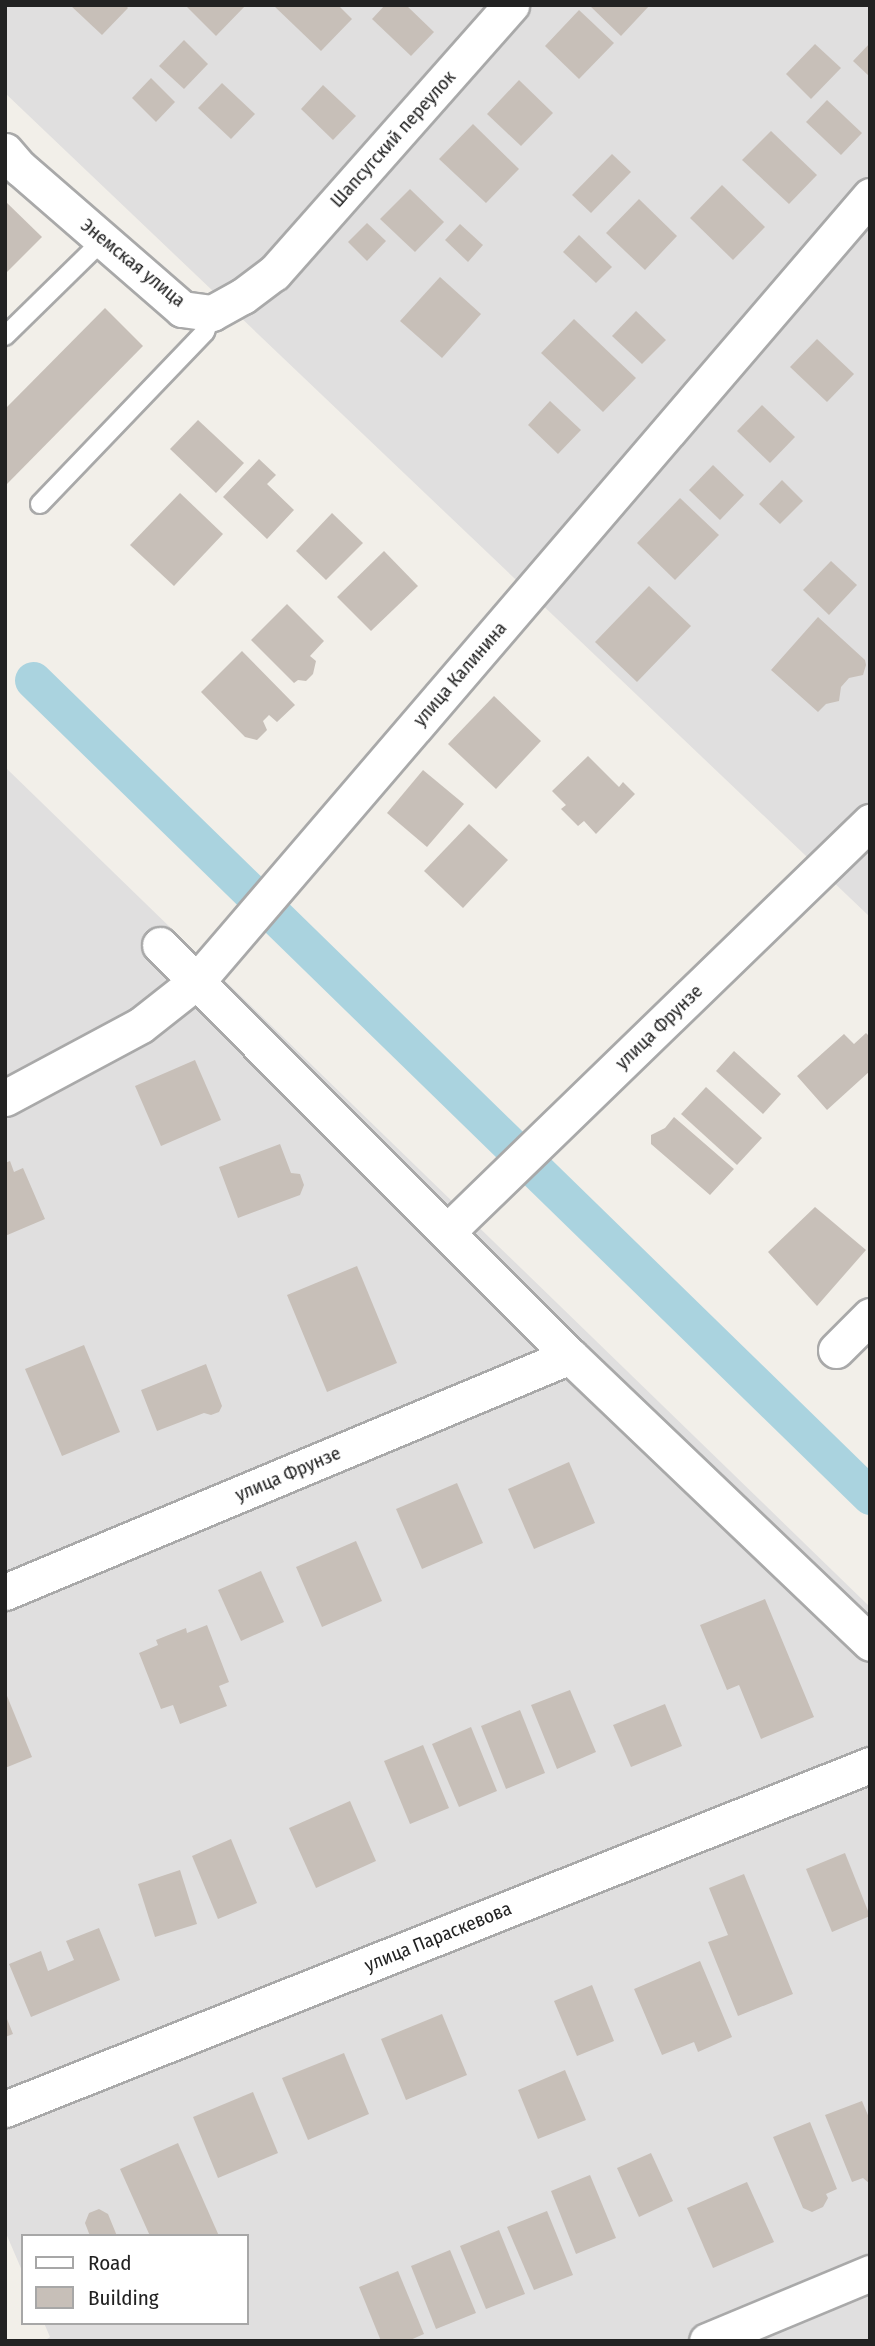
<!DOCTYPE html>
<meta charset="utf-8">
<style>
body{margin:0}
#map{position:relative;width:875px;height:2346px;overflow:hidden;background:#f2efe9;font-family:"Fira Sans Condensed",sans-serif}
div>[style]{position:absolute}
.residential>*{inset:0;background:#e0dfdf}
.canal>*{height:37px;margin:-18.5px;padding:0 18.5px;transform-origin:18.5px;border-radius:18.5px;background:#aad3df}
.building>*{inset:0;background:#c7bfb8}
.roads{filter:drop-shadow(2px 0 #a9a9a9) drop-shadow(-2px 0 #a9a9a9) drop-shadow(0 2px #a9a9a9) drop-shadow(0 -2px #a9a9a9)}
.lane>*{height:18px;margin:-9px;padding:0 9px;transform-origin:9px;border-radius:9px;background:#fff}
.street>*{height:35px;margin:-17.5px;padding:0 17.5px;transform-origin:17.5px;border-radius:17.5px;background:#fff}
span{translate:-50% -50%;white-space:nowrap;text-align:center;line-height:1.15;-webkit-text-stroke:7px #fff;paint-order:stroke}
.street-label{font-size:19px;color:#222}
.frame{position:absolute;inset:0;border:7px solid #222;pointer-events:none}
.legend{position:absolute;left:21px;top:2234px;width:228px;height:91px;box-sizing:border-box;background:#fff;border:2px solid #a7a7a7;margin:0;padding:9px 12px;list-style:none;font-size:21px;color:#222}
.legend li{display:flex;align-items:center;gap:14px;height:35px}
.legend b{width:35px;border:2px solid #a7a7a7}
</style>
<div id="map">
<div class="residential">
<div style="clip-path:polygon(5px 5px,870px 5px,870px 917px,5px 93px)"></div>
<div style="clip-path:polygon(5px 767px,870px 1607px,870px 2341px,44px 2341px,50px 2337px,44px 2323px,247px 2323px,247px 2236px,23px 2236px,23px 2273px,5px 2231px)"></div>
</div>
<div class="canal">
<div style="left:33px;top:680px;width:1169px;rotate:44.27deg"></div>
</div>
<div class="building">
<div style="clip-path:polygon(70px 5px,125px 5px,128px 8px,102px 35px)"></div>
<div style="clip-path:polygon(189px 5px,246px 5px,216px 36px,187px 7px)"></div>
<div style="clip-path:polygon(273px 5px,338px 5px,352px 19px,321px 51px)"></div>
<div style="clip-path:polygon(385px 5px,406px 5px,434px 32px,411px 56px,372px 19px)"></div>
<div style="clip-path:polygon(589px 5px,650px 5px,621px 36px)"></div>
<div style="clip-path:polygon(579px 10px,614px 43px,579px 79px,545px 46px)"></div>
<div style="clip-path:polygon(184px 40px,208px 64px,184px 89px,159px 66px)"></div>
<div style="clip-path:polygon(870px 43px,870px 77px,853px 61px)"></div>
<div style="clip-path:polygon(815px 44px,841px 68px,811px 99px,786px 74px)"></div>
<div style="clip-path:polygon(151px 78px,175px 102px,156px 122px,132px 98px)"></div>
<div style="clip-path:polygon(519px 80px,553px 113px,521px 146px,487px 114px)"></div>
<div style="clip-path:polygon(222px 83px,255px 114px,231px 139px,198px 108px)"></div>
<div style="clip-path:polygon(323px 85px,356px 116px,333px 140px,301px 109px)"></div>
<div style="clip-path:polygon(827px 100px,862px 133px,841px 155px,806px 122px)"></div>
<div style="clip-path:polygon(473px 124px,519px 169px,486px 203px,439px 159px)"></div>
<div style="clip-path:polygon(771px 131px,817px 175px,789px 204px,742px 160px)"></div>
<div style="clip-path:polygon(612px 154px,631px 172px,591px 213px,572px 195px)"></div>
<div style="clip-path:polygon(722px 185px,765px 227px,733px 260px,690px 218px)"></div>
<div style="clip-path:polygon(410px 189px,444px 222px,415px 252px,380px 219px)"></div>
<div style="clip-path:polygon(639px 199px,677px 236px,645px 270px,606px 233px)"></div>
<div style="clip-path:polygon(5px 201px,42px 237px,5px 274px)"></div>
<div style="clip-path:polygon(367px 223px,386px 241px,367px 261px,348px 242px)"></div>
<div style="clip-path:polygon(460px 224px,483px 245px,468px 262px,445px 240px)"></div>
<div style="clip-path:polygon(579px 235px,612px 267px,596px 283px,563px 252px)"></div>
<div style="clip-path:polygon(440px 277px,481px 314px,442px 358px,400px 321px)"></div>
<div style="clip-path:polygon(105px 308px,143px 346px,5px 486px,5px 409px)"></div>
<div style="clip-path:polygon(636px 311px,666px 340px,642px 364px,612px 336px)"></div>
<div style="clip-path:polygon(574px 319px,636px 378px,603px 412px,541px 353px)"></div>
<div style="clip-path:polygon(817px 339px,854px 374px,827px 402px,790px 367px)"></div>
<div style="clip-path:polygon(550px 401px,581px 430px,558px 454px,528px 425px)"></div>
<div style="clip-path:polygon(762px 405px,795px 437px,770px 463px,737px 431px)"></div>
<div style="clip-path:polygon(198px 420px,244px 463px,216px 493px,170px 449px)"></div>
<div style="clip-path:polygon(259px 459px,276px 475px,267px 484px,294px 510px,267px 539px,223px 497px)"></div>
<div style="clip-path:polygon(713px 465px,744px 495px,720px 520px,689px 490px)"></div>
<div style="clip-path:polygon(782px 480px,803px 501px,780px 524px,759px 504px)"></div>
<div style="clip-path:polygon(180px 493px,223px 534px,174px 586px,130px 545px)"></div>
<div style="clip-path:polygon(680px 498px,719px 535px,675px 580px,637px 543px)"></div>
<div style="clip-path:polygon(332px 513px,363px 543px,326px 580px,296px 551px)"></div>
<div style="clip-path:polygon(384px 551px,418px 586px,371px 631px,337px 597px)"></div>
<div style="clip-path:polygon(831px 561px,857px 585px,829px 615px,803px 590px)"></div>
<div style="clip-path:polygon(649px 586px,691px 626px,637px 682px,595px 642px)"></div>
<div style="clip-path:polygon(287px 604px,324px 641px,310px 656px,316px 661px,313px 674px,306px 681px,298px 680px,294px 683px,251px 640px)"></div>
<div style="clip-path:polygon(818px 617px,865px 660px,866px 665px,863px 675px,849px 678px,841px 687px,839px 701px,826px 704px,818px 712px,771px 670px)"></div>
<div style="clip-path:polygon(242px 651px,295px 705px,277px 722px,269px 715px,263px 721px,267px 730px,257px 740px,245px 737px,201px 692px)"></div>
<div style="clip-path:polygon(494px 696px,541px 741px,496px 789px,448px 744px)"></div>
<div style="clip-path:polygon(588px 756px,619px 787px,623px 782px,635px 794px,596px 834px,584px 821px,578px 826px,561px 809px,566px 805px,552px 791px)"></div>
<div style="clip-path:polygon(423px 770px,464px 804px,427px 847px,387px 813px)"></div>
<div style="clip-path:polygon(469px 824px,508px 860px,463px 908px,424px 871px)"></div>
<div style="clip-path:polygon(866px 1033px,870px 1037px,870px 1071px,827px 1110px,797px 1076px,844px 1034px,854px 1044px)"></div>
<div style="clip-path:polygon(734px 1051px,781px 1094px,763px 1114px,716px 1071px)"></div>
<div style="clip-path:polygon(195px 1060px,221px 1120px,161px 1146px,135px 1086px)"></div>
<div style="clip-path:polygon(706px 1087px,762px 1138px,737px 1165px,681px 1114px)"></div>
<div style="clip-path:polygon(674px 1117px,734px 1169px,710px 1195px,651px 1144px,651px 1135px,665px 1128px)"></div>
<div style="clip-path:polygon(280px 1144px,291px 1173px,300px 1174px,304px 1185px,300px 1195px,238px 1218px,219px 1167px)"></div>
<div style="clip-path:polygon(10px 1161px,14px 1172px,23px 1168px,45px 1219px,5px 1236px,5px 1163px)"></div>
<div style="clip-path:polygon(815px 1207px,866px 1250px,817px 1306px,768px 1252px)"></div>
<div style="clip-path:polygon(357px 1266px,397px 1363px,327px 1392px,287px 1295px)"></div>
<div style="clip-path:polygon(84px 1345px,120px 1432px,62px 1456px,25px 1369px)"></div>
<div style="clip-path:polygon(206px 1364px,222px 1406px,219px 1412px,211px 1415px,204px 1413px,157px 1431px,141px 1390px)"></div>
<div style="clip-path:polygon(569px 1462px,595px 1523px,534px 1549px,508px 1489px)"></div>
<div style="clip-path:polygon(457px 1483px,483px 1543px,422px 1569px,396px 1509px)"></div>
<div style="clip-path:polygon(356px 1541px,382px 1601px,322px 1627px,296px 1567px)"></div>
<div style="clip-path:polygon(261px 1571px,284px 1622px,241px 1641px,218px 1590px)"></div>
<div style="clip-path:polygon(765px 1599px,814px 1717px,761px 1739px,739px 1685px,727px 1690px,700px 1625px)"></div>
<div style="clip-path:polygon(207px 1625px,229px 1682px,219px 1686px,227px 1706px,180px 1724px,173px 1705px,161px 1709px,139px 1653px,158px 1645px,156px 1640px,186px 1628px,187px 1633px)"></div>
<div style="clip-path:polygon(570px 1690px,596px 1752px,557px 1769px,531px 1705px)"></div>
<div style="clip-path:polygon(5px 1691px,32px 1757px,5px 1768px)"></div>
<div style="clip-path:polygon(665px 1704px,682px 1746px,631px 1767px,613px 1725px)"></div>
<div style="clip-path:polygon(520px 1710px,545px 1773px,506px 1789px,481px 1726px)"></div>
<div style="clip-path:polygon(471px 1727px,497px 1791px,459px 1807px,432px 1744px)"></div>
<div style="clip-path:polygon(423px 1745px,449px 1808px,410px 1824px,384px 1761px)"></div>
<div style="clip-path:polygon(350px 1801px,376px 1861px,316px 1888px,289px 1828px)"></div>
<div style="clip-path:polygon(231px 1839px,257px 1903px,218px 1919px,192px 1856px)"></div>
<div style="clip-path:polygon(845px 1853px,870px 1916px,832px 1932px,806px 1869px)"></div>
<div style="clip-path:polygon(180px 1870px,197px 1924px,155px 1937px,138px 1884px)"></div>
<div style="clip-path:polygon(744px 1874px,793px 1994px,738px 2016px,708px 1942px,728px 1935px,709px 1888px)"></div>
<div style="clip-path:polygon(99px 1928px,120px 1980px,31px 2017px,9px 1964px,41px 1951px,48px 1971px,74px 1960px,66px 1941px)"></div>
<div style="clip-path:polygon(700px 1961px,732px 2037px,698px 2052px,694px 2042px,662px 2055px,634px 1989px)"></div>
<div style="clip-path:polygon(592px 1985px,614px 2041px,577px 2056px,554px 2001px)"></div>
<div style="clip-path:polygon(5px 2014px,13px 2034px,5px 2037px)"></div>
<div style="clip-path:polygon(442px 2014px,467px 2075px,406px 2100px,381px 2039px)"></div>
<div style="clip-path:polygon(344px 2053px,369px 2114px,308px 2140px,282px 2078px)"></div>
<div style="clip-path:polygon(565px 2070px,586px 2120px,538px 2139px,518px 2090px)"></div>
<div style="clip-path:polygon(253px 2092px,278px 2153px,218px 2178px,193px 2117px)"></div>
<div style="clip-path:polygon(862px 2101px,870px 2120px,870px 2184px,863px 2178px,852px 2182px,825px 2115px)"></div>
<div style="clip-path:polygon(810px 2122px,837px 2189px,826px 2194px,828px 2198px,823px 2207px,812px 2212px,803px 2208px,773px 2137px)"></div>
<div style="clip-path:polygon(178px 2143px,219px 2236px,150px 2236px,120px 2169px)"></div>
<div style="clip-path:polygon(651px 2153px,673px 2201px,639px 2217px,617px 2168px)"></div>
<div style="clip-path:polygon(590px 2175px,616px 2238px,576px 2254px,551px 2191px)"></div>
<div style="clip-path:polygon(747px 2182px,774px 2242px,713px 2268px,687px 2208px)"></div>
<div style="clip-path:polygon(99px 2209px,108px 2214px,117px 2236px,90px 2236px,85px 2223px,89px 2213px)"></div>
<div style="clip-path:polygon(547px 2211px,573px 2275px,534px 2290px,507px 2227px)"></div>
<div style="clip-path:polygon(499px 2230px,525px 2294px,486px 2309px,460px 2246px)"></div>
<div style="clip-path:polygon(450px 2250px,476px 2313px,436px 2329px,411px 2266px)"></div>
<div style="clip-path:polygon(398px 2271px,424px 2334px,408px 2341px,381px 2341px,359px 2287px)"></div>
</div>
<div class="roads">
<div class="lane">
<div style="left:5px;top:336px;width:137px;rotate:-44.4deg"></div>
<div style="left:40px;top:504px;width:238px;rotate:-46.2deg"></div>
<div style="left:205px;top:332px;width:20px;rotate:-70deg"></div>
</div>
<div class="street">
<div style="left:5px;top:151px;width:23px;rotate:49deg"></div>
<div style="left:20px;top:168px;width:215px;rotate:41deg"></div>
<div style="left:182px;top:309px;width:30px;rotate:8deg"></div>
<div style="left:212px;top:313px;width:35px;rotate:-29deg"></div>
<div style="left:243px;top:296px;width:39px;rotate:-37deg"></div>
<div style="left:274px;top:273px;width:358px;rotate:-48.5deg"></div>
<div style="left:160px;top:945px;width:581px;rotate:45.07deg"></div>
<div style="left:570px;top:1356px;width:415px;rotate:43.7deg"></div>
<div style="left:5px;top:1098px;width:154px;rotate:-28.2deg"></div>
<div style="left:141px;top:1025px;width:71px;rotate:-38.2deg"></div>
<div style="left:197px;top:981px;width:1034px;rotate:-49.39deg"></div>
<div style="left:448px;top:1231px;width:588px;rotate:-44.1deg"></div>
<div style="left:836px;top:1350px;width:48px;rotate:-45deg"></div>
<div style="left:5px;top:1592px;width:612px;rotate:-22.67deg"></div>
<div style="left:5px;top:2109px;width:931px;rotate:-21.69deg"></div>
<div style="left:707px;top:2341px;width:177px;rotate:-22.6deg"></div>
</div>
</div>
<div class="street-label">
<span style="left:393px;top:139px;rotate:-48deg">Шапсугский переулок</span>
<span style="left:133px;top:263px;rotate:39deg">Энемская улица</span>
<span style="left:460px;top:674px;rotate:-49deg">улица Калинина</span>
<span style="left:659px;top:1027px;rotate:-44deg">улица Фрунзе</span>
<span style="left:288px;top:1474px;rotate:-23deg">улица Фрунзе</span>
<span style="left:438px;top:1937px;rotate:-22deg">улица Параскевова</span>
</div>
<div class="frame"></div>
<ul class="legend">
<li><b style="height:9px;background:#fff"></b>Road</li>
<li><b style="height:19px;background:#c7bfb8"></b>Building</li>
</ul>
</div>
